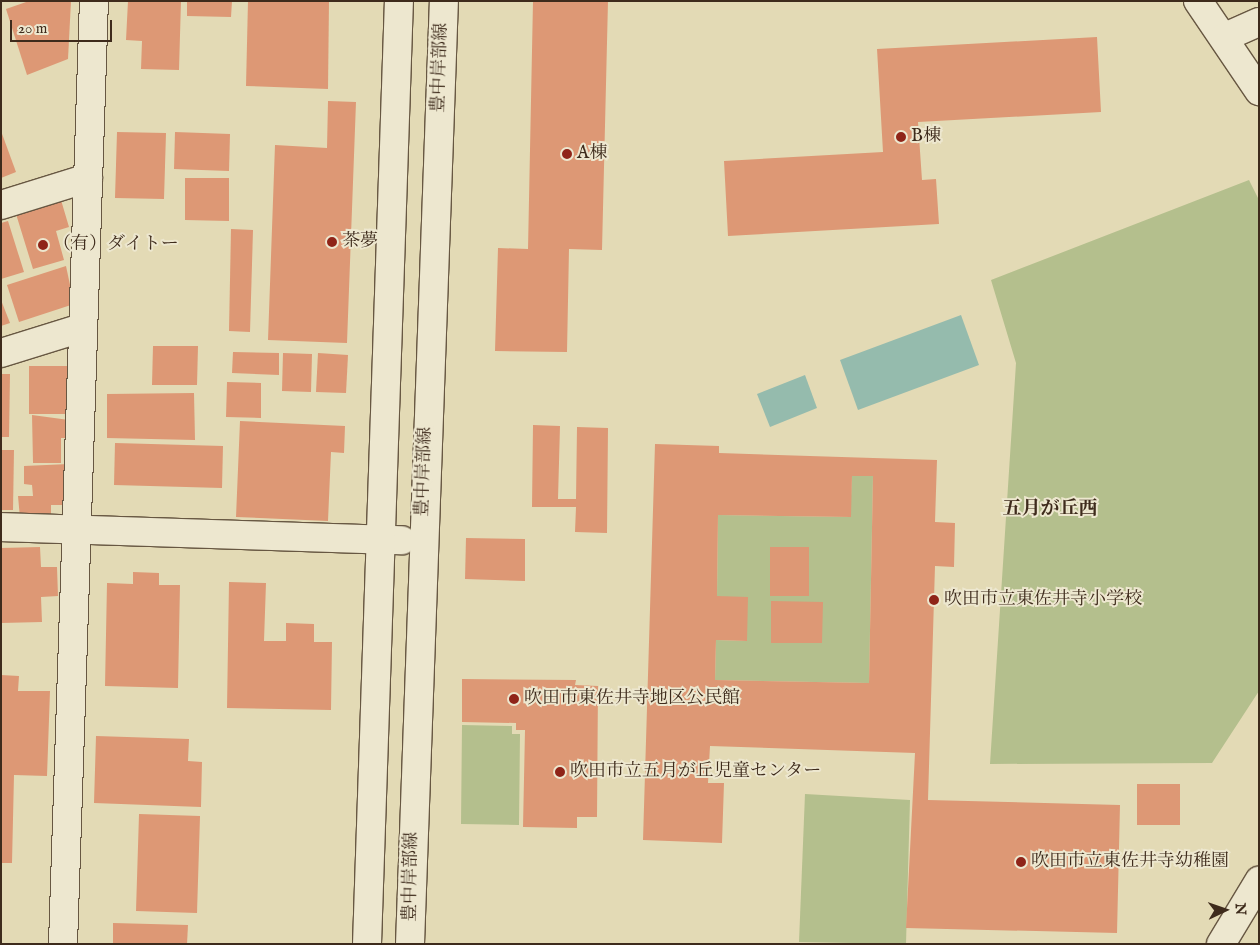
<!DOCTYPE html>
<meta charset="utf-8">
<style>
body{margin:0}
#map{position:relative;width:1260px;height:945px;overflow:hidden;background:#e3dab5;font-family:"IM FELL English","Noto Serif JP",serif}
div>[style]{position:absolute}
.green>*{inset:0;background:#b4bf8d}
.water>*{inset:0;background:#95bbad}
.building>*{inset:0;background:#dd9875}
.roads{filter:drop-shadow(1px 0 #675742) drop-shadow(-1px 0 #675742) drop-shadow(0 1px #675742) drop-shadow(0 -1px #675742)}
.minor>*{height:28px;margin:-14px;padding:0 14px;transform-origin:14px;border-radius:14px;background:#ede7cf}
.dots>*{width:14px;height:14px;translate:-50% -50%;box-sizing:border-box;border:2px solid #ede7cf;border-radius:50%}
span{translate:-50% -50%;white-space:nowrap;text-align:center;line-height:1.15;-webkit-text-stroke:4px #ede7cf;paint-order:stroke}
.street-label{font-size:18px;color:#3e2b1c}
.poi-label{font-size:18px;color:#3e2b1c}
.left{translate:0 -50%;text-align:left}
.neighbourhood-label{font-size:19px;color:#3e2b1c;font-weight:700}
.frame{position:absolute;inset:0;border:2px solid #3e2b1c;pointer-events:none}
.north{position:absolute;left:1200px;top:885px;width:50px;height:50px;-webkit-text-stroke:4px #ede7cf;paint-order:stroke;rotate:87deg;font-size:14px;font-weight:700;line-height:20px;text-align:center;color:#3e2b1c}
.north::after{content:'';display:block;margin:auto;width:18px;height:22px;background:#3e2b1c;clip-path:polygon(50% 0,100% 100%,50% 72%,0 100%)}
.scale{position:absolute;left:10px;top:20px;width:102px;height:22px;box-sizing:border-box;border:2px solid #3e2b1c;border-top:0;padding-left:6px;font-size:15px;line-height:18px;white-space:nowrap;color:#3e2b1c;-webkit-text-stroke:4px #ede7cf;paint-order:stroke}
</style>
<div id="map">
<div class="green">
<div style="clip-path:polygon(1249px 180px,1259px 200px,1259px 691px,1212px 763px,990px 764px,1016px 363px,991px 280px)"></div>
<div style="clip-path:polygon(852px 476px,873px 476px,869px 683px,715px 680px,716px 640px,747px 641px,717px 596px,718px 515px,850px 517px)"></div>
<div style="clip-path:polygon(462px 725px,512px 726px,512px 734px,520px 734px,519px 825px,461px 824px)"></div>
<div style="clip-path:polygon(805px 794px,910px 800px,906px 944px,799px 942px)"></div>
</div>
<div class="water">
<div style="clip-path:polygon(961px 315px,979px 365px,858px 410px,840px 360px)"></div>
<div style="clip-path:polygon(805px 375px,817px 408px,770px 427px,757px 394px)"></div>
</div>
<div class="building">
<div style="clip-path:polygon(29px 1px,71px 1px,68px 59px,27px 75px,6px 9px)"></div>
<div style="clip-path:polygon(128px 1px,181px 1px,179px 70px,141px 69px,142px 41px,126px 40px)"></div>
<div style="clip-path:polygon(187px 1px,232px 1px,231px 17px,187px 16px)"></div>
<div style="clip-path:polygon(248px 1px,329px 1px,328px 89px,246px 86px)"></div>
<div style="clip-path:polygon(533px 1px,608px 1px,602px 250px,569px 249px,567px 352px,495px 351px,498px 248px,528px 249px)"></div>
<div style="clip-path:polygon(1097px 37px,1101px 112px,918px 122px,922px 180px,936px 179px,939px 224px,728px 236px,724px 161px,883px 152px,877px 49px)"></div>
<div style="clip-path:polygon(328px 101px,356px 102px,347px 343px,268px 340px,275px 145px,327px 148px)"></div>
<div style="clip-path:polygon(1px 131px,16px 172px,1px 178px)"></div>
<div style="clip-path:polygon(117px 132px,166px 133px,164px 199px,115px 198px)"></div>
<div style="clip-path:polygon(175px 132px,230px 134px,229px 171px,174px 169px)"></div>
<div style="clip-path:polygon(185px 178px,229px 178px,229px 221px,185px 220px)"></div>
<div style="clip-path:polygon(61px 200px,69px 227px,56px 231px,64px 260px,33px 269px,16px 214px)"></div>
<div style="clip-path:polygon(8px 221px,24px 272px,1px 279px,1px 223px)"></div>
<div style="clip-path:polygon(231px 229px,253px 230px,250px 332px,229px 331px)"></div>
<div style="clip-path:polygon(66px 266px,74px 304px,19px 322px,7px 285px)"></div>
<div style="clip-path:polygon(1px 300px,10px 323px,1px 326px)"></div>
<div style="clip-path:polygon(153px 346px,198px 346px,197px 385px,152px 385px)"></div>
<div style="clip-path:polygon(233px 352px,279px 353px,279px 375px,232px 373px)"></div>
<div style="clip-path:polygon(283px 353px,312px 354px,311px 392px,282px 391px)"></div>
<div style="clip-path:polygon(318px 353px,348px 355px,346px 393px,316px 392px)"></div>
<div style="clip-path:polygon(29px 366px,73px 366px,73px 414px,29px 414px)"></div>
<div style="clip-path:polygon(1px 374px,10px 374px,9px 437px,1px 437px)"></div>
<div style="clip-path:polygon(227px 382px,261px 383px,261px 418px,226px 417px)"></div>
<div style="clip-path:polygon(194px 393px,195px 440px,107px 438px,107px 394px)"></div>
<div style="clip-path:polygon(32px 415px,69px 420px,70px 438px,61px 438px,61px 463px,33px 463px)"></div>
<div style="clip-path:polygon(240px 421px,345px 426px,344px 453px,331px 452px,328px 521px,236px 517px)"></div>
<div style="clip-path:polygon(533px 425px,560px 426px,558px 499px,576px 499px,577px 427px,608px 428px,607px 533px,575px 532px,576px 507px,532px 507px)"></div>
<div style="clip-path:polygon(115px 443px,223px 446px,222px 488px,114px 485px)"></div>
<div style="clip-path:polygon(evenodd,655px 444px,719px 446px,719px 453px,937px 460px,935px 522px,955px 523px,954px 567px,935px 566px,928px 800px,1120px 805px,1117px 933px,906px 928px,915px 753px,710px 746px,708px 783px,724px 783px,722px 843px,643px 840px,655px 444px,852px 476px,873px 476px,869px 683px,715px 680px,716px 640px,747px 641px,748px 597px,717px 596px,718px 515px,851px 517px,852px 476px)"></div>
<div style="clip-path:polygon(1px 450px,14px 450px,13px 510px,1px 510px)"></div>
<div style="clip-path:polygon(69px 464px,67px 505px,51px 505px,51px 517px,20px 518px,18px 496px,33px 496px,32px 485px,24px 484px,24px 466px)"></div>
<div style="clip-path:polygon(466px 538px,525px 539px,525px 581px,465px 579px)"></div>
<div style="clip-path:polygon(40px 547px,41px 567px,57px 567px,58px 596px,41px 597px,42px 622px,1px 623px,1px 548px)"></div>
<div style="clip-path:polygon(770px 547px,809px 547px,809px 596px,770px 596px)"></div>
<div style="clip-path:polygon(133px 572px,159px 573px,159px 585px,180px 585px,178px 688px,105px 686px,107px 583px,133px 584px)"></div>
<div style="clip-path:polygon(229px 582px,266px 583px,264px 641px,286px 641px,286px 623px,314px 624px,314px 642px,332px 642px,331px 710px,227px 708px)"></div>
<div style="clip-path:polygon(771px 601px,823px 602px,822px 643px,771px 643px)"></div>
<div style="clip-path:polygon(1px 675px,19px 676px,18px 691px,50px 691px,47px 776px,14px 775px,12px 863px,1px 863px)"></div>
<div style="clip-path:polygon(462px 679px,576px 680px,575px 685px,598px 686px,597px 817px,577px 817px,577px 828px,523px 827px,525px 730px,516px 730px,516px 723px,462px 722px)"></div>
<div style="clip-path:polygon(96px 736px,189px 739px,188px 761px,202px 762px,201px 807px,94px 803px)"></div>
<div style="clip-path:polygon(1137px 784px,1180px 784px,1180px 825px,1137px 825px)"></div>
<div style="clip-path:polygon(139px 814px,200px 816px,197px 913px,136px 911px)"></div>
<div style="clip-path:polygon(113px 923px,188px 925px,187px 944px,113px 944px)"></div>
</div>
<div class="roads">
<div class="minor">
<div style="left:1198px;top:1px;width:109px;rotate:55.9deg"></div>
<div style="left:1225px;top:37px;width:37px;rotate:-24deg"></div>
<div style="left:1px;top:205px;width:91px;rotate:-17.2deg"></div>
<div style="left:1px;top:353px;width:85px;rotate:-17.2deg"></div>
<div style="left:1px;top:527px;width:401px;rotate:1.9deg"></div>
<div style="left:63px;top:944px;width:944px;rotate:-88.12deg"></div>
<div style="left:367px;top:944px;width:944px;rotate:-88.06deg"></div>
<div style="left:410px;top:944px;width:944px;rotate:-87.94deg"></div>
<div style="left:1221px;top:944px;width:74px;rotate:-58.9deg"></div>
</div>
</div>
<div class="dots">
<div style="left:901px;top:137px;background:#8f2418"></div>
<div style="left:567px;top:154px;background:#8f2418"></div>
<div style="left:332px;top:242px;background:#8f2418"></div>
<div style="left:43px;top:245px;background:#8f2418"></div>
<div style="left:934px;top:600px;background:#8f2418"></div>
<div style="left:514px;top:699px;background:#8f2418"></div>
<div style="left:560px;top:772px;background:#8f2418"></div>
<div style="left:1021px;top:862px;background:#8f2418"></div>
</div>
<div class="street-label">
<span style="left:441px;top:68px;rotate:-88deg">豊中岸部線</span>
<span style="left:425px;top:472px;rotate:-88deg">豊中岸部線</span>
<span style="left:412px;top:877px;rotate:-89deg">豊中岸部線</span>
</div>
<div class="poi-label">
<span class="left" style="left:911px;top:137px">B棟</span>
<span class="left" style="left:577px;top:154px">A棟</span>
<span class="left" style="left:342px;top:242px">茶夢</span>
<span class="left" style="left:53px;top:245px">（有）ダイトー</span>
<span class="left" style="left:944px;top:600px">吹田市立東佐井寺小学校</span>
<span class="left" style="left:524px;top:699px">吹田市東佐井寺地区公民館</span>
<span class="left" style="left:570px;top:772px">吹田市立五月が丘児童センター</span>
<span class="left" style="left:1031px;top:862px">吹田市立東佐井寺幼稚園</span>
</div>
<div class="neighbourhood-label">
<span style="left:1050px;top:510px">五月が丘西</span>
</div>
<div class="frame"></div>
<div class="north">N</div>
<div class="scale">20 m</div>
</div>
